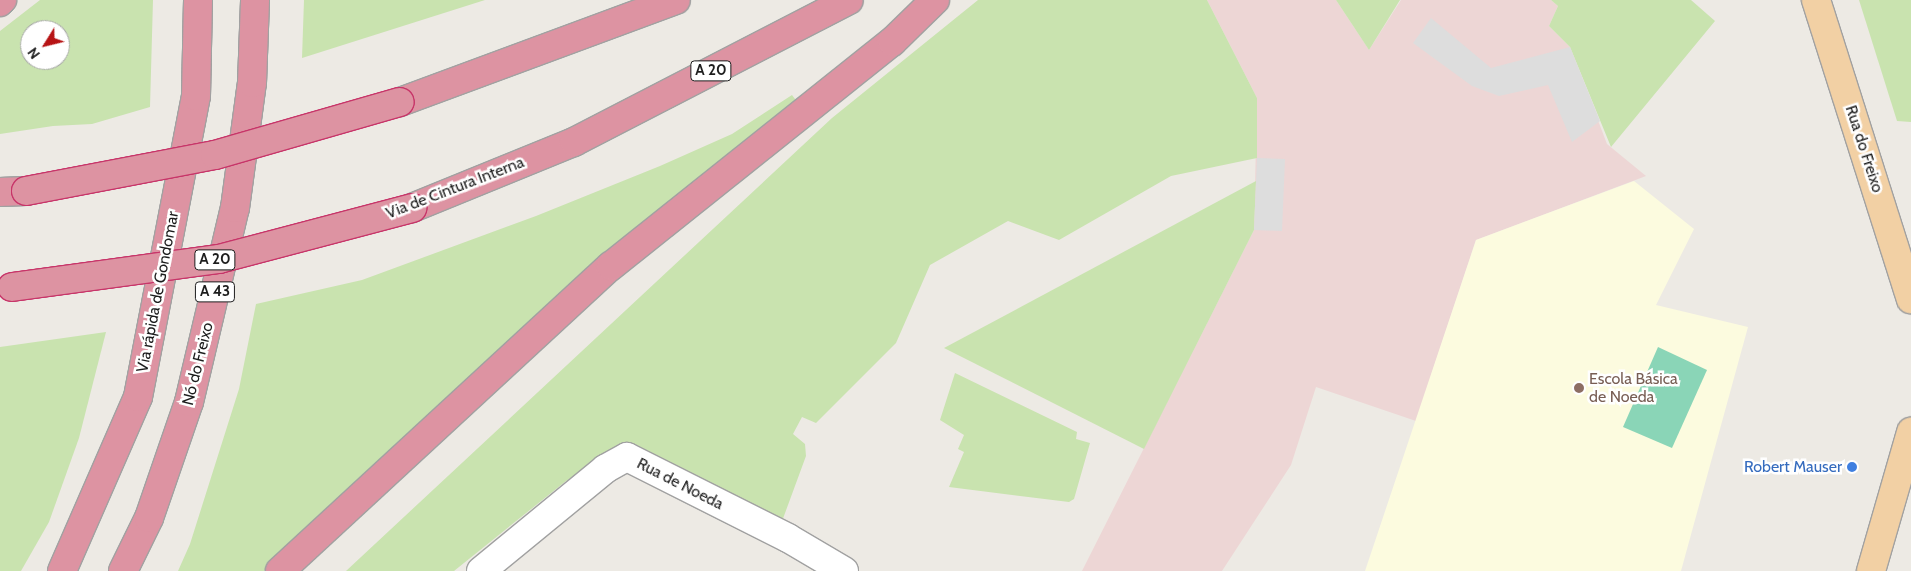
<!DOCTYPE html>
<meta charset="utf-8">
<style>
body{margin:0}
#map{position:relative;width:1911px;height:571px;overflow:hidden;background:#edeae4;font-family:Cabin,sans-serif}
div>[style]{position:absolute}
.commercial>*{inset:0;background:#edd6d5}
.education>*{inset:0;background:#fcfbdf}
.grass>*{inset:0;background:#c9e3af}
.pitch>*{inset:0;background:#8ad5b7}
.parking>*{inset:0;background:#ddd}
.roads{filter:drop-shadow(1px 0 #a1a1a1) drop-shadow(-1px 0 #a1a1a1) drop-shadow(0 1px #a1a1a1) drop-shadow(0 -1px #a1a1a1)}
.minor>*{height:28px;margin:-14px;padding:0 14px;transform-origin:14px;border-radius:14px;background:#fff}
.major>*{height:28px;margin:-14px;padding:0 14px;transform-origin:14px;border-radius:14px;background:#f2d0a4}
.highway>*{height:28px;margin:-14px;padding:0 14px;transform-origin:14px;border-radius:14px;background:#dd93a2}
.bridges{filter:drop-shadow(1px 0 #c73569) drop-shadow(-1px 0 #c73569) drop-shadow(0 1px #c73569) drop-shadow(0 -1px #c73569)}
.highway-bridge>*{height:28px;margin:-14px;padding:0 14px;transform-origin:14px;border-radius:14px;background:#dd93a2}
.dots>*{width:14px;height:14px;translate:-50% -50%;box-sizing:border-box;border:2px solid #fff;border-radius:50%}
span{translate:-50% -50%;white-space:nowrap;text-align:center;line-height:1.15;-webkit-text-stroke:5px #fff;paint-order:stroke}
.shield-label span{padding:1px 4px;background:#fff;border:1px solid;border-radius:4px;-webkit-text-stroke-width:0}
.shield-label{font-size:15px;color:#1d1d1d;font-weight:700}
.street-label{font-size:16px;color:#1d1d1d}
.education-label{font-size:16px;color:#785e54}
.left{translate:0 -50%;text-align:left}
.shop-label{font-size:16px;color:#366cbe}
.right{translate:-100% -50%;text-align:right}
.north{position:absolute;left:20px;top:20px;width:50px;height:50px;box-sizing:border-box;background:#fff;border:1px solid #a5a5a5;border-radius:50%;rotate:234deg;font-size:14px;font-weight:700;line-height:20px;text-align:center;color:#1d1d1d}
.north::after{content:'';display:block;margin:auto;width:18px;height:22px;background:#b71415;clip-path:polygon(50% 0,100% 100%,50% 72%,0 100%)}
</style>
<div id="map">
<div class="commercial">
<div style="clip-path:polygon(1207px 0,1336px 0,1369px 50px,1401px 0,1551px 0,1558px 6px,1549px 26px,1570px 47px,1607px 144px,1646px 176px,1476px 240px,1416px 421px,1316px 387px,1291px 465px,1222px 571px,1082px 571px,1254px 230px,1257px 98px)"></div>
</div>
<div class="education">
<div style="clip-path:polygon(1634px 181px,1694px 229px,1656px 305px,1748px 327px,1681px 571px,1365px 571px,1476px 240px)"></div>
</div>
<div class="grass">
<div style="clip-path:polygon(evenodd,40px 0,153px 0,150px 107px,92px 124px,53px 126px,0 134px,0 31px,40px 0,30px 30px,60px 30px,60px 60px,30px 60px,30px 30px)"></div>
<div style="clip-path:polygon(304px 0,485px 0,302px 58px)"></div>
<div style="clip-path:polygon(978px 0,1207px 0,1257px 98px,1257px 158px,1171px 176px,1059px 240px,1008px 221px,930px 265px,896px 343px,816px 423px,802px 417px,793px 434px,805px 444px,806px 456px,781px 524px,613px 451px,566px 481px,454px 571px,346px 571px,832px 118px)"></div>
<div style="clip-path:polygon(1336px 0,1400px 0,1369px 50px)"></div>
<div style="clip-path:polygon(1551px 0,1691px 0,1715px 21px,1611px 147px,1570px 47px,1549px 26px,1558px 6px)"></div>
<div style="clip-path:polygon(1859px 0,1911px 0,1911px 122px,1897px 121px)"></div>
<div style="clip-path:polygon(792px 95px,798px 103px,264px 571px,178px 571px,190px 544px,239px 389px,256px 304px,362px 280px,536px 216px,660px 166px,732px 134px)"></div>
<div style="clip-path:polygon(1256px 181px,1254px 230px,1144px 449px,944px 348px)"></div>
<div style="clip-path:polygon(106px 332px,79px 438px,49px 522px,21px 571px,0 571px,0 347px)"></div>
<div style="clip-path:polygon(955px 373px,1077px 432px,1076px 439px,1090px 443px,1074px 499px,1069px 502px,949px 487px,964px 452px,958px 449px,964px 435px,940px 420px)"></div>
</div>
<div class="pitch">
<div style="clip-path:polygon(1658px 347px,1707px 370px,1672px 448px,1623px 427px)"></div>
</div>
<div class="parking">
<div style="clip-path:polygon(1431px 18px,1491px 68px,1570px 47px,1600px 121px,1572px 142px,1548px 85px,1499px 96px,1472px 86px,1413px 43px)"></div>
<div style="clip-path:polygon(1257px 158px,1285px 159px,1282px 231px,1254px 230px)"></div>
</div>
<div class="roads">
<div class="minor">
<div style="left:481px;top:571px;width:161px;rotate:-39.4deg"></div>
<div style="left:605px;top:469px;width:25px;rotate:-29deg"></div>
<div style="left:627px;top:457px;width:180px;rotate:26.7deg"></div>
<div style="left:788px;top:538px;width:65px;rotate:30.5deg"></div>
</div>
<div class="major">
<div style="left:1816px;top:0;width:314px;rotate:72.4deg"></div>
<div style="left:1871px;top:571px;width:145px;rotate:-73.9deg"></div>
</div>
<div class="highway">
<div style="left:0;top:2px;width:3px;rotate:-45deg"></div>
<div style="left:400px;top:102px;width:294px;rotate:-20.3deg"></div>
<div style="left:0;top:192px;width:26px;rotate:-2deg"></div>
<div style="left:412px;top:208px;width:175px;rotate:-22.2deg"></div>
<div style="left:574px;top:142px;width:309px;rotate:-27.3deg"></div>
<div style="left:62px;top:571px;width:190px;rotate:-66.4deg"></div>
<div style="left:138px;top:397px;width:307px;rotate:-79.1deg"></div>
<div style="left:196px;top:96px;width:96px;rotate:-88.8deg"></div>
<div style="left:123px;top:571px;width:59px;rotate:-63.9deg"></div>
<div style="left:149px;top:518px;width:123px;rotate:-71deg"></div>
<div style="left:189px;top:402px;width:199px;rotate:-76.7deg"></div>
<div style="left:235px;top:208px;width:126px;rotate:-82.3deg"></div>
<div style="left:252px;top:83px;width:83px;rotate:-87.9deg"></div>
<div style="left:280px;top:571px;width:450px;rotate:-42.7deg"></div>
<div style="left:611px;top:266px;width:359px;rotate:-38.6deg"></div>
<div style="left:892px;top:42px;width:60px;rotate:-44.3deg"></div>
</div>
</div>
<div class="bridges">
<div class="highway-bridge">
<div style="left:26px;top:191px;width:192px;rotate:-10.8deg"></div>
<div style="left:215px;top:155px;width:192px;rotate:-16deg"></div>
<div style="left:12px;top:287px;width:209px;rotate:-7.7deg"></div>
<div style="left:219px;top:259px;width:200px;rotate:-14.8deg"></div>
</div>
</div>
<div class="dots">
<div style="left:1579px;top:388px;background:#8d6e63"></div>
<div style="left:1852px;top:467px;background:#3f7fe0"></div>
</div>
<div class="shield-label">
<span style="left:711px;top:71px">A 20</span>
<span style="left:215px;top:260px">A 20</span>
<span style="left:215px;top:292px">A 43</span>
</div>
<div class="street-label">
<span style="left:1864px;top:149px;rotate:72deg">Rua do Freixo</span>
<span style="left:455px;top:188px;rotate:-21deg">Via de Cintura Interna</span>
<span style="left:158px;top:292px;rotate:-79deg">Via rápida de Gondomar</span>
<span style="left:198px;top:364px;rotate:-76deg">Nó do Freixo</span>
<span style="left:680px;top:484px;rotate:27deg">Rua de Noeda</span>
</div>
<div class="education-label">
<span class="left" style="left:1589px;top:388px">Escola Básica<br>de Noeda</span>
</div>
<div class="shop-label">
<span class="right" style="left:1842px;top:467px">Robert Mauser</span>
</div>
<div class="north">N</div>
</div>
